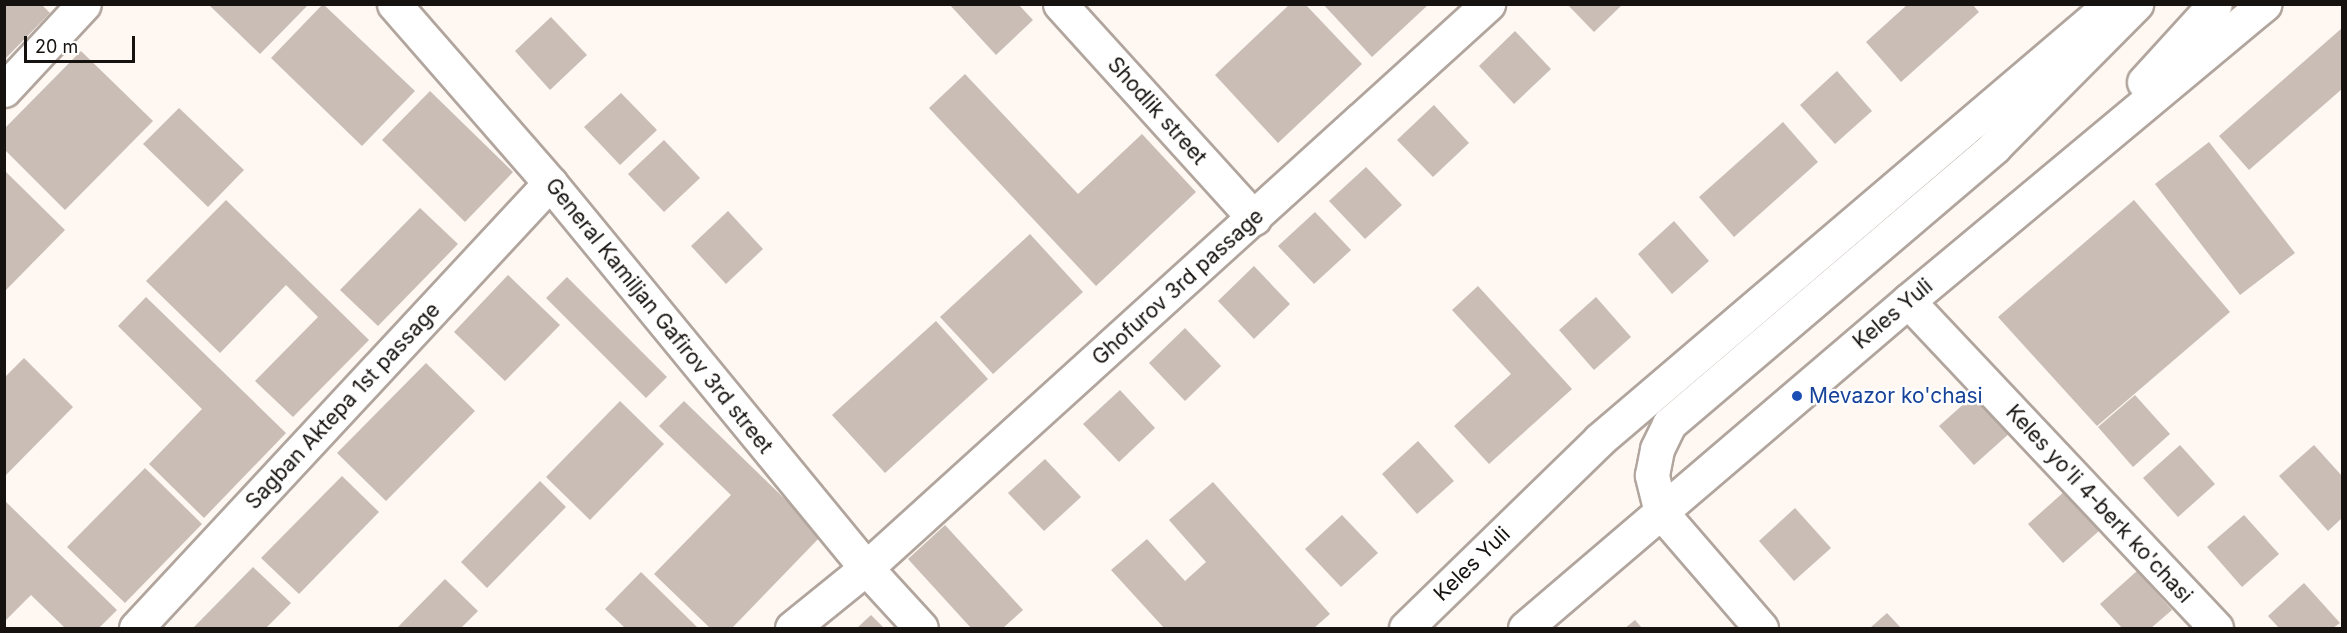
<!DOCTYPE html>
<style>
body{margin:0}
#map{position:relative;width:2347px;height:633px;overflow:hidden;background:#fef7f2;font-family:Inter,sans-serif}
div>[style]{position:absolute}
.building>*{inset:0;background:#c9bdb6}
.roads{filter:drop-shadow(2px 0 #b1a59d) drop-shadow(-2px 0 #b1a59d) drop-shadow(0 2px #b1a59d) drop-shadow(0 -2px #b1a59d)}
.minor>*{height:33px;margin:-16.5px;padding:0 16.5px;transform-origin:16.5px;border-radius:16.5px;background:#fff}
.major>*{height:33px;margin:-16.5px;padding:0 16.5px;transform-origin:16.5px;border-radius:16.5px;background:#fff}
.dots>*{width:16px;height:16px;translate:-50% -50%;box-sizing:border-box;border:3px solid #fff;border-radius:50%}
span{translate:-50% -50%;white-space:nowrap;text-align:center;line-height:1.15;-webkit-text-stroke:4.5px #fff;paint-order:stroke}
.street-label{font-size:21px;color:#16120f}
.transit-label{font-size:21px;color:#164399}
.left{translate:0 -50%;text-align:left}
.frame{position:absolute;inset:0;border:6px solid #16120f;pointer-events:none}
.scale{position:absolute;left:24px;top:36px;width:111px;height:27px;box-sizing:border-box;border:3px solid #16120f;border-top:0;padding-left:8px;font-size:18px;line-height:21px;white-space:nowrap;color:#16120f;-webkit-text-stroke:4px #fff;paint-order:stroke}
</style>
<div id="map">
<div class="building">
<div style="clip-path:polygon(4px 4px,41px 4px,50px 13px,4px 60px)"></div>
<div style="clip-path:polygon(208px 4px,309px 4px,260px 54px)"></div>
<div style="clip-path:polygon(323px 4px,415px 91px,362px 146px,271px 58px)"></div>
<div style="clip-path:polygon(949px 4px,1018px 4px,1033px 20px,996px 55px)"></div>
<div style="clip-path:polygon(1290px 4px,1305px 4px,1362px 64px,1278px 143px,1215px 75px)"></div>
<div style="clip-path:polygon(1323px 4px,1429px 4px,1372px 57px)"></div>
<div style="clip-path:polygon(1567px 4px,1623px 4px,1594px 32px)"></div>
<div style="clip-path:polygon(1908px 4px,1972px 4px,1979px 12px,1901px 82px,1866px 42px)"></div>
<div style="clip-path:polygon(551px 17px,587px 55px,550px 90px,515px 51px)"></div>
<div style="clip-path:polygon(2342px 28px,2342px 89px,2249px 170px,2219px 136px)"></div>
<div style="clip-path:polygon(1515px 31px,1551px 69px,1514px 104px,1479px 66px)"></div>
<div style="clip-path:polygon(81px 51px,153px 121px,65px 210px,5px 150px,5px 128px)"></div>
<div style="clip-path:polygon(1837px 71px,1872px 111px,1835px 144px,1800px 105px)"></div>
<div style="clip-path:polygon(965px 74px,1078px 194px,1142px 134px,1196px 192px,1096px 286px,929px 108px)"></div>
<div style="clip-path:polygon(430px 91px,513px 172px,465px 222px,382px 140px)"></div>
<div style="clip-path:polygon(621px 93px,657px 130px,620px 165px,584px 127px)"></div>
<div style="clip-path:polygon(1434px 105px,1469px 143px,1433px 177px,1397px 140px)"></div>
<div style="clip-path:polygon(179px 108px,244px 170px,208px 207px,143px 144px)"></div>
<div style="clip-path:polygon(1783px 122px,1818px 162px,1734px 237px,1699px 197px)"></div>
<div style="clip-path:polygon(664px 140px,700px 178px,664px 212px,628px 174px)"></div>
<div style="clip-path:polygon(2209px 142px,2295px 253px,2240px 295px,2155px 184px)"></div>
<div style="clip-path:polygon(1366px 167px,1402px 205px,1365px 239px,1329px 201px)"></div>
<div style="clip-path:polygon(4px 170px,65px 230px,4px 292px)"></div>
<div style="clip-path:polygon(226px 200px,369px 340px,293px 417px,255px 381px,318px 317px,286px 285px,220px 353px,146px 281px)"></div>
<div style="clip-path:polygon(2134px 200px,2230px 312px,2097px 426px,1998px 317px)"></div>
<div style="clip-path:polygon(420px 208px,458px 244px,378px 326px,340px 290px)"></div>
<div style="clip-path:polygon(728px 211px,763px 249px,726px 284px,691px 246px)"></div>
<div style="clip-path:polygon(1315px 212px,1351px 250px,1314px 284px,1278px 246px)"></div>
<div style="clip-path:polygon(1674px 221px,1709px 261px,1672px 294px,1638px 254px)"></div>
<div style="clip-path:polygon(1030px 234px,1083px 292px,993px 374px,940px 317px)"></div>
<div style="clip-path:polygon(1254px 266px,1290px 304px,1254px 339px,1218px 301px)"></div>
<div style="clip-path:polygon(508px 275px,560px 325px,505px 381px,454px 332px)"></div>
<div style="clip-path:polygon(567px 277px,667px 377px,646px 398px,546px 298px)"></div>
<div style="clip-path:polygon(1478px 286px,1572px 389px,1489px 464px,1454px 426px,1511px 374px,1452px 310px)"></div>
<div style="clip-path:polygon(146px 297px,286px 433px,204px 518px,149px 464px,202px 409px,118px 326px)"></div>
<div style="clip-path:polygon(1596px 297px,1631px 337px,1594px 370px,1559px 330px)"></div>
<div style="clip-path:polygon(936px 321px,988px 379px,885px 473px,832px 415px)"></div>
<div style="clip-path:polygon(1185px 328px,1221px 366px,1185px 401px,1149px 363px)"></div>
<div style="clip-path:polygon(24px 358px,73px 407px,4px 477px,4px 378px)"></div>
<div style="clip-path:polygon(426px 363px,475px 411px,386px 501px,337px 453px)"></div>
<div style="clip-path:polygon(1120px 390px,1155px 428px,1119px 462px,1083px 424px)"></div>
<div style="clip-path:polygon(1976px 393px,2011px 432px,1974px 465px,1939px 426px)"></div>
<div style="clip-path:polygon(2135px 395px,2170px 434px,2133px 467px,2098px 427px)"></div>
<div style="clip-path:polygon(620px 401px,664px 444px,590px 520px,546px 477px)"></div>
<div style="clip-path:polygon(684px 401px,822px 535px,732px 628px,710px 628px,654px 574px,731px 495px,659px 426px)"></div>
<div style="clip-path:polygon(1418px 441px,1454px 481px,1417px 514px,1382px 474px)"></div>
<div style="clip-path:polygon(2180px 445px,2215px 484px,2178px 517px,2143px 478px)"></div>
<div style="clip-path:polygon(2314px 445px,2342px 476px,2342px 518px,2328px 531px,2279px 476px)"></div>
<div style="clip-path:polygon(1045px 459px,1081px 497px,1044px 531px,1008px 493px)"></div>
<div style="clip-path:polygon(145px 468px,202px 524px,125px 603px,67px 547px)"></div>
<div style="clip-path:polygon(342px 476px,379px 512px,299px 594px,261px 558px)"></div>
<div style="clip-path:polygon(540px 481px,566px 507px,487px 588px,461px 562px)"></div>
<div style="clip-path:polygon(1213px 482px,1330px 614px,1314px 628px,1164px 628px,1111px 570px,1147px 539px,1185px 581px,1206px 562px,1169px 520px)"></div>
<div style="clip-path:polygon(2065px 491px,2100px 530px,2063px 563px,2028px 524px)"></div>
<div style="clip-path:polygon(4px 500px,117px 610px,99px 628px,65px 628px,31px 595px,4px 622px)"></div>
<div style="clip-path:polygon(1795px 508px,1831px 548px,1794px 581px,1759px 541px)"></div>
<div style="clip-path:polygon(1342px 515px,1378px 553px,1341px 587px,1305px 549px)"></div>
<div style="clip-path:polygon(2244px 515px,2279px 554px,2242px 587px,2207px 547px)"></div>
<div style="clip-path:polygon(945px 525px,1023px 610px,1003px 628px,971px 628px,908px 559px)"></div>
<div style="clip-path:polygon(253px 567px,291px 603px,266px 628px,193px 628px)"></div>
<div style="clip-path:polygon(2137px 571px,2172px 610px,2151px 628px,2122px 628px,2100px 604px)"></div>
<div style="clip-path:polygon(641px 572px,698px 628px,625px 628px,605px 609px)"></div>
<div style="clip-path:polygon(445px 579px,478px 611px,461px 628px,397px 628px)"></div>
<div style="clip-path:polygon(2304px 583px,2340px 623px,2333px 628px,2279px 628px,2268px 616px)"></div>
<div style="clip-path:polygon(1887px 613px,1901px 628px,1870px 628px)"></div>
<div style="clip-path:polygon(871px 615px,884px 628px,857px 628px)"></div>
<div style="clip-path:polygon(1635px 620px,1642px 628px,1625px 628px)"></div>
</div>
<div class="roads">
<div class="minor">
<div style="left:394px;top:4px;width:237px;rotate:48.9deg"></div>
<div style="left:550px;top:183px;width:498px;rotate:50.6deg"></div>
<div style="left:866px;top:568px;width:81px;rotate:47.5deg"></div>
<div style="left:1060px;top:4px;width:289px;rotate:47.8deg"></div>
<div style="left:4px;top:90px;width:117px;rotate:-47.1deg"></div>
<div style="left:1908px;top:301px;width:449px;rotate:46.7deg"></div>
<div style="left:136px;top:628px;width:608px;rotate:-47.07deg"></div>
<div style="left:792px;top:628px;width:95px;rotate:-39deg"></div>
<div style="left:866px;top:568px;width:840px;rotate:-42.2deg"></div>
</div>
<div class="major">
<div style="left:2144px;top:82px;width:105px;rotate:-47.7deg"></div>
<div style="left:1406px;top:628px;width:269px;rotate:-44.2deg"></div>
<div style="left:1599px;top:440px;width:672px;rotate:-40.42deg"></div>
<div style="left:1525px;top:628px;width:504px;rotate:-40.49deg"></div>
<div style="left:1908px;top:301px;width:464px;rotate:-39.8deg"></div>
<div style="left:1761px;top:628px;width:153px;rotate:-130.8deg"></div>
<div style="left:1661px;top:512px;width:38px;rotate:-104deg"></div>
<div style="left:1652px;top:475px;width:26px;rotate:-79deg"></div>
<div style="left:1657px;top:449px;width:28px;rotate:-64deg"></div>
<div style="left:1669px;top:424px;width:427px;rotate:-40.4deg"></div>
<div style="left:1994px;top:147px;width:202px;rotate:-45.2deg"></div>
</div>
</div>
<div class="dots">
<div style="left:1797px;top:396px;background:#1a4fb4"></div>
</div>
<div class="street-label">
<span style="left:1157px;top:111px;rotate:48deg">Shodlik street</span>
<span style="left:1178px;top:287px;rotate:-42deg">Ghofurov 3rd passage</span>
<span style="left:1893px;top:314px;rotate:-40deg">Keles Yuli</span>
<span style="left:659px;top:316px;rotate:51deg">General Kamiljan Gafirov 3rd street</span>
<span style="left:343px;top:406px;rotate:-47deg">Sagban Aktepa 1st passage</span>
<span style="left:2099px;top:504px;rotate:47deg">Keles yo'li 4-berk ko'chasi</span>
<span style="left:1472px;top:564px;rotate:-44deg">Keles Yuli</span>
</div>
<div class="transit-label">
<span class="left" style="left:1809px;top:396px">Mevazor ko'chasi</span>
</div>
<div class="frame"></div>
<div class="scale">20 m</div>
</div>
